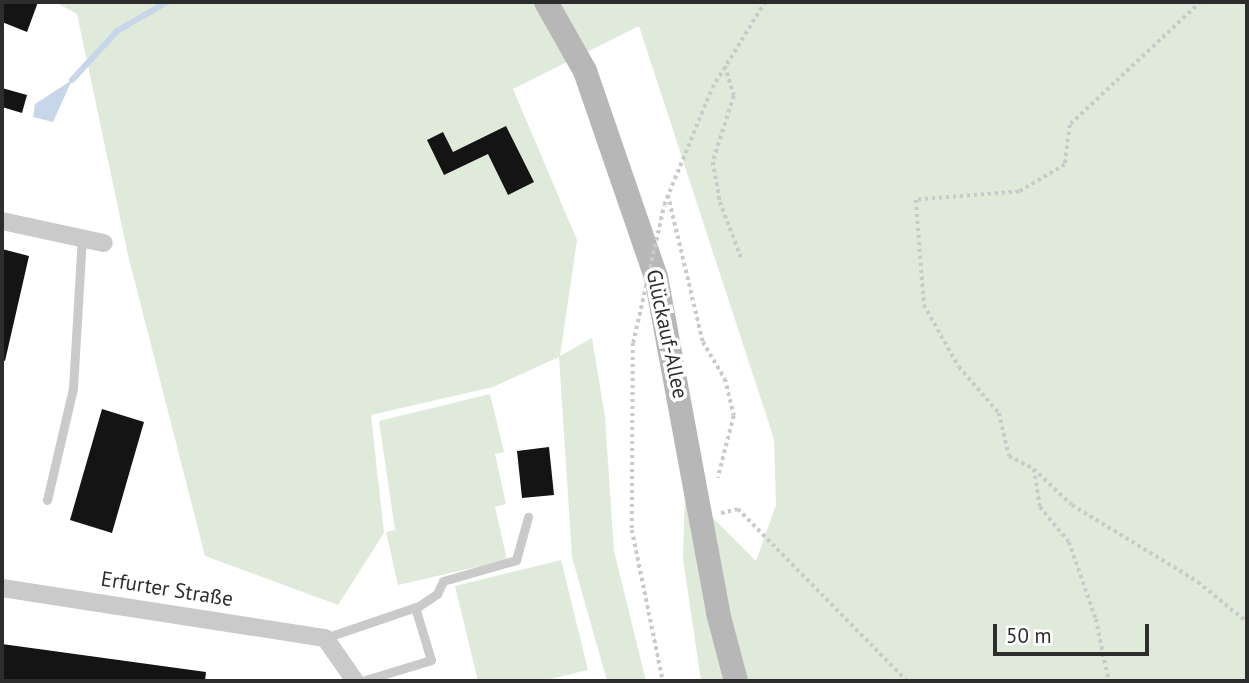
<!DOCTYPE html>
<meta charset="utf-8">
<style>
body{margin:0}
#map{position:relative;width:1249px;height:683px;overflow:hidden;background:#fff;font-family:"PT Sans",sans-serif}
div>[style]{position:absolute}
.green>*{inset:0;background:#e0eadb}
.water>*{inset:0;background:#c8d6e9}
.stream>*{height:6px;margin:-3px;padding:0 3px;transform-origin:3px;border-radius:3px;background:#c8d6e9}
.building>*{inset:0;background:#141414}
.path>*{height:3.5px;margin-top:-1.75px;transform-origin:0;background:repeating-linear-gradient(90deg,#cacaca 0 3.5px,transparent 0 7px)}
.service>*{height:9px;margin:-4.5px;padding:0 4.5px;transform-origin:4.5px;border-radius:4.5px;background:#cacaca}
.minor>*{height:18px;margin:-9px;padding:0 9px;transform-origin:9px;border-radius:9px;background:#cacaca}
.secondary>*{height:24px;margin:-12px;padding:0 12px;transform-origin:12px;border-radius:12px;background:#b7b7b7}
.path-bridge>*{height:3.5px;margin-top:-1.75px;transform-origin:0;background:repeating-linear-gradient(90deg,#cacaca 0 3.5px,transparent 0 7px)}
span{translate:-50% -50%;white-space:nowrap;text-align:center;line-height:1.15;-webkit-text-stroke:7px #fff;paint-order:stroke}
.street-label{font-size:21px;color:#2d2d2d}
.frame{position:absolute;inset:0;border:4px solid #2d2d2d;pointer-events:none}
.scale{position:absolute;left:993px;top:624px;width:156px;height:32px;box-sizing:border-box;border:4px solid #2d2d2d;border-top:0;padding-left:9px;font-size:21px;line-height:24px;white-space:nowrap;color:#2d2d2d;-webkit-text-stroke:5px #fff;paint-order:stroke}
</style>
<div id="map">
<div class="green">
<div style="clip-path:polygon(55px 2px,1247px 2px,1247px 681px,701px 681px,683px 559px,685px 490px,756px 561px,776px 505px,774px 439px,639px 26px,513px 89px,577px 240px,560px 356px,592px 338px,605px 417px,614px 551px,646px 681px,607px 681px,572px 557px,559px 357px,493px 387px,371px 415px,384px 533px,338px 605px,205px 556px,128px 255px,77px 14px)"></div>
<div style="clip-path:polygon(490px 394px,504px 452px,495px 454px,506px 504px,495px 507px,507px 560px,398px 585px,386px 532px,395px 530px,379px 421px)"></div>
<div style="clip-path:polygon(561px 560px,588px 670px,542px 681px,478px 681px,455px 586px)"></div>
</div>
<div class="water">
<div style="clip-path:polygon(72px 80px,53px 122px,33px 117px,35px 104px)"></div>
</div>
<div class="stream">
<div style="left:72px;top:80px;width:67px;rotate:-47.4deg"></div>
<div style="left:117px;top:31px;width:58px;rotate:-30.1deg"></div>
</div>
<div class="building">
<div style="clip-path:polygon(2px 2px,38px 2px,27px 32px,2px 22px)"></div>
<div style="clip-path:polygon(2px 88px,27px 95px,22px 113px,2px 107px)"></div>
<div style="clip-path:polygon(506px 126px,534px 182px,508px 195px,488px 154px,444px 175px,427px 140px,443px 132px,453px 152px)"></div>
<div style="clip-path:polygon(2px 249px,29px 256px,5px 361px,2px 360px)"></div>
<div style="clip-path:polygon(102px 409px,144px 422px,112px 533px,70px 520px)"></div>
<div style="clip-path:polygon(549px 447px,554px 495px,522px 498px,517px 451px)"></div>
<div style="clip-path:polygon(2px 644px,206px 672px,205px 681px,2px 681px)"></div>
</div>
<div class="path">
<div style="left:1201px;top:2px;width:180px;rotate:136.8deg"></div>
<div style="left:1070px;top:125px;width:40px;rotate:97.1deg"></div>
<div style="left:1065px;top:165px;width:53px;rotate:149.6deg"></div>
<div style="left:1019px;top:192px;width:103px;rotate:175.6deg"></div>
<div style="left:916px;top:200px;width:105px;rotate:85.6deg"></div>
<div style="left:924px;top:305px;width:71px;rotate:60.6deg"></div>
<div style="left:959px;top:367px;width:61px;rotate:49deg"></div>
<div style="left:999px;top:413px;width:44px;rotate:76.9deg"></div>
<div style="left:1009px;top:456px;width:28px;rotate:27deg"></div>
<div style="left:1034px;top:469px;width:52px;rotate:43.5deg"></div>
<div style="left:1072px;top:505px;width:148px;rotate:31.4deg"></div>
<div style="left:1198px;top:582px;width:63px;rotate:39.2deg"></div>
<div style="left:725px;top:66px;width:31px;rotate:73deg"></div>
<div style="left:734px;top:96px;width:69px;rotate:107.7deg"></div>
<div style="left:713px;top:162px;width:41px;rotate:80.1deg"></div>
<div style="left:720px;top:202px;width:59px;rotate:69.1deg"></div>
<div style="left:668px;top:195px;width:151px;rotate:76.6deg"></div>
<div style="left:703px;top:342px;width:43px;rotate:59.3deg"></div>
<div style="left:725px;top:379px;width:38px;rotate:76deg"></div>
<div style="left:734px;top:416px;width:64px;rotate:104.5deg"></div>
<div style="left:664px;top:205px;width:126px;rotate:-67.7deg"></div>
<div style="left:712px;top:88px;width:101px;rotate:-58.4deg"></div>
<div style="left:633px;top:343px;width:187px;rotate:90.3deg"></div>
<div style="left:632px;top:530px;width:154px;rotate:78.4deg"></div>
<div style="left:1034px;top:469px;width:38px;rotate:81deg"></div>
<div style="left:1040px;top:507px;width:45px;rotate:50.4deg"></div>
<div style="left:1069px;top:542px;width:82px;rotate:70.7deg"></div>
<div style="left:1096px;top:619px;width:63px;rotate:78.2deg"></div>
<div style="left:721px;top:513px;width:17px;rotate:-13deg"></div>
<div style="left:738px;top:509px;width:241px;rotate:45.5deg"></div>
</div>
<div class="service">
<div style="left:47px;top:500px;width:115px;rotate:-76.9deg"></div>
<div style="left:73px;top:388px;width:150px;rotate:-86.6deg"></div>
<div style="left:325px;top:638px;width:99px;rotate:-18.8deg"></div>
<div style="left:419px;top:606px;width:22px;rotate:-34deg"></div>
<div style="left:437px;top:594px;width:14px;rotate:-65deg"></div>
<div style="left:443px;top:581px;width:76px;rotate:-16deg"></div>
<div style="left:516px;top:560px;width:45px;rotate:-74.4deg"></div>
<div style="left:362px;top:681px;width:72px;rotate:-16.9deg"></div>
<div style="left:431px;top:660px;width:55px;rotate:-106.8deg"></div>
</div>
<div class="minor">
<div style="left:2px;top:221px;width:104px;rotate:12.2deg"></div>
<div style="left:2px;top:588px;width:327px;rotate:8.8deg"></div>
<div style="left:325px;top:638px;width:52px;rotate:55.1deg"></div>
</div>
<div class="secondary">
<div style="left:546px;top:2px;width:79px;rotate:60.5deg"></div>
<div style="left:585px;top:71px;width:218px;rotate:71deg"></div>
<div style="left:656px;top:277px;width:342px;rotate:79.5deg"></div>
<div style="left:718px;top:613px;width:70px;rotate:75.2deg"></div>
</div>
<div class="path-bridge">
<div style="left:633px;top:343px;width:141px;rotate:-77.3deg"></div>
</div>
<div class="street-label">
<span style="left:667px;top:334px;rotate:78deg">Glückauf-Allee</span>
<span style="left:167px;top:589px;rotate:9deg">Erfurter Straße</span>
</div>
<div class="frame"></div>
<div class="scale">50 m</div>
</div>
